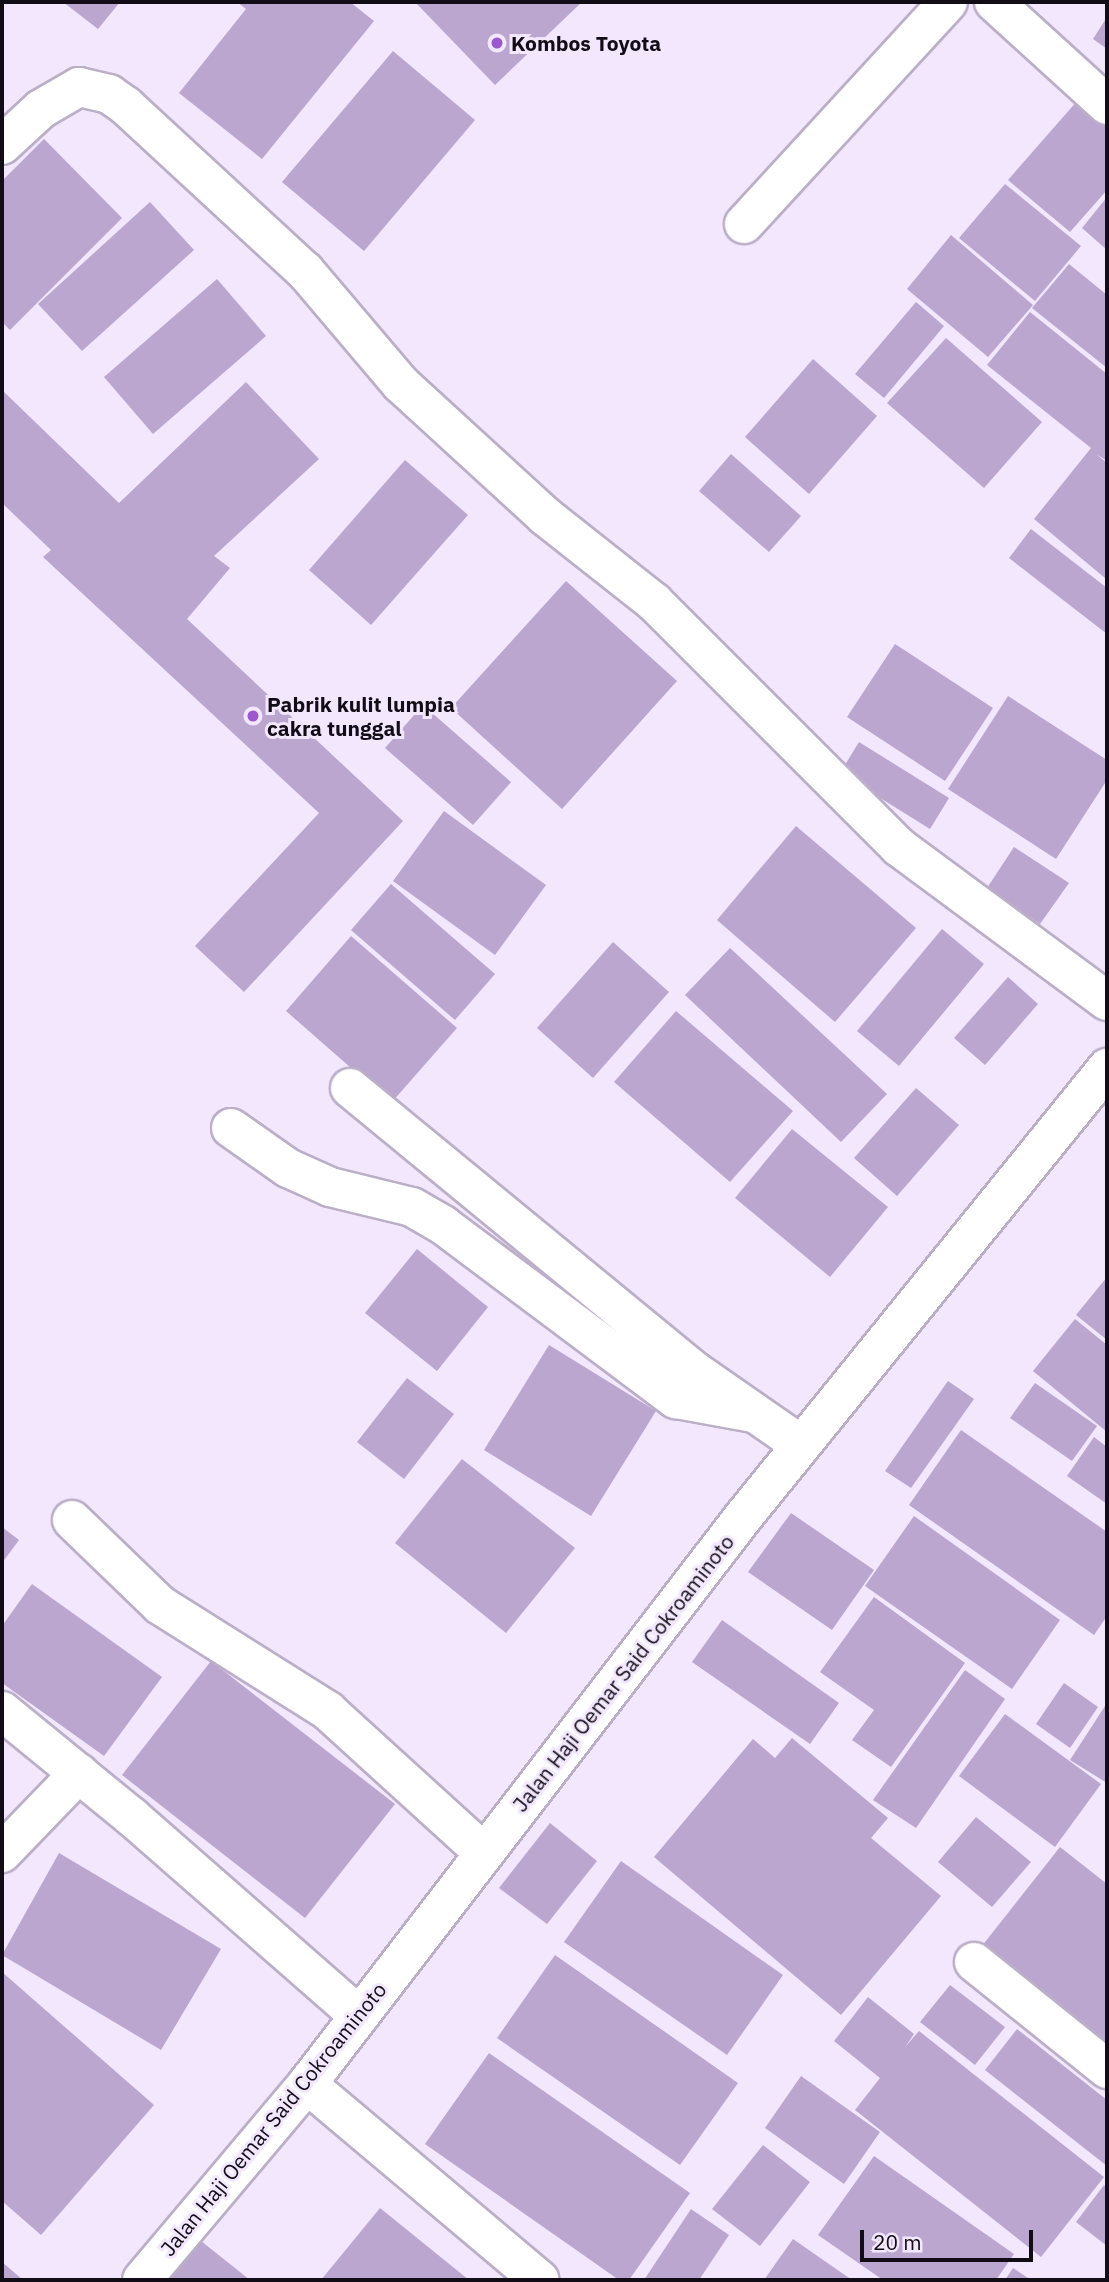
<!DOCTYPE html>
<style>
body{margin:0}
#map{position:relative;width:1109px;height:2282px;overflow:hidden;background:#f2e7fd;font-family:"IBM Plex Sans",sans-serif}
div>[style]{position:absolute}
.building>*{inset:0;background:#baa6cf}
.roads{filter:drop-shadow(2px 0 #bbafc8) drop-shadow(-2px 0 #bbafc8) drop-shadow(0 2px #bbafc8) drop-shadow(0 -2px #bbafc8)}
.minor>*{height:38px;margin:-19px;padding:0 19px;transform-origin:19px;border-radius:19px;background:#fff}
.dots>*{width:19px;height:19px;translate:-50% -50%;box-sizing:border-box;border:4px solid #f2e7fd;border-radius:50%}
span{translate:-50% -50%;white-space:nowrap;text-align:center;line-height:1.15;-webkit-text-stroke:6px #f2e7fd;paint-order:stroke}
.poi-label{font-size:21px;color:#110c15;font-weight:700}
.left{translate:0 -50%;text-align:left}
.street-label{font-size:21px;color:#110c15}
.frame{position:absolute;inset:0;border:4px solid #110c15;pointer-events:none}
.scale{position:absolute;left:860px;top:2230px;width:173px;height:32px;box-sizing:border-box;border:4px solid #110c15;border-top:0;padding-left:9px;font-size:21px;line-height:24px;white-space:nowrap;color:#110c15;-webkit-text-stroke:5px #f2e7fd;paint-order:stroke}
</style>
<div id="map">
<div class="building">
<div style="clip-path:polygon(63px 2px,120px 2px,98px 29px)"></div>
<div style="clip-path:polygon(237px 2px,350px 2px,374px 21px,262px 159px,179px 93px,246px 9px)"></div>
<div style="clip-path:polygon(415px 2px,582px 2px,495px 85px)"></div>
<div style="clip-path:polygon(1107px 17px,1107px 49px,1093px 39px)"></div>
<div style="clip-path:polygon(393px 51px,475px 120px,364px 251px,282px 182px)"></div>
<div style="clip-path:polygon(1078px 100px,1107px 124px,1107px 190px,1070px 232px,1008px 180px)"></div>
<div style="clip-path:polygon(44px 139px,122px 218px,10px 330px,2px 322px,2px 181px)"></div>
<div style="clip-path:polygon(1005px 184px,1081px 246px,1035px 301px,959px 238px)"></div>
<div style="clip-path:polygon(1107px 197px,1107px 250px,1082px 228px)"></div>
<div style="clip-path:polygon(150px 202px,194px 250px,82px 351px,38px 304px)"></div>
<div style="clip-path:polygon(951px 235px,1033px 305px,988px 357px,907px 289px)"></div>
<div style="clip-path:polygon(1069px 264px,1107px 295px,1107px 368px,1032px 308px)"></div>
<div style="clip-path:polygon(217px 279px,266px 336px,153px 434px,104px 377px)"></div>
<div style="clip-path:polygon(916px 302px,944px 326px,884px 398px,855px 374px)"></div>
<div style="clip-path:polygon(1030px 312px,1107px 374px,1107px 461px,1096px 454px,1107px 463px,1105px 578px,1034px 519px,1091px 448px,987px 365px)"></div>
<div style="clip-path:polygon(946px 338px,1042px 422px,984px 488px,887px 403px)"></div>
<div style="clip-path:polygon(813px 359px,877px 416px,809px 494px,745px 437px)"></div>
<div style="clip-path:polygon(246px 382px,319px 459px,214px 556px,230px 568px,187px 619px,403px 821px,244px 992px,195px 946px,319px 813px,43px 557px,51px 550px,2px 503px,2px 390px,119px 503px)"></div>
<div style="clip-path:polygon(731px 454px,801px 516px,769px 552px,699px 491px)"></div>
<div style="clip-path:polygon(405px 460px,468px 515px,371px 625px,309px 570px)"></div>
<div style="clip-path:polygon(1031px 529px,1107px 588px,1107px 634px,1009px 558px)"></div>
<div style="clip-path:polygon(566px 581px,677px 681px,562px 809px,451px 708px)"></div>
<div style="clip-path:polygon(895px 644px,993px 708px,945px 781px,847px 717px)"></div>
<div style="clip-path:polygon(1008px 696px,1107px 760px,1107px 780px,1056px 859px,948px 789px)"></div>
<div style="clip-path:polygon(423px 705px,511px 782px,473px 825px,385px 748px)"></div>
<div style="clip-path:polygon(859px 742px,949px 798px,930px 829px,840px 773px)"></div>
<div style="clip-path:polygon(444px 811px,546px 885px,495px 955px,393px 881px)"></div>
<div style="clip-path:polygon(796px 826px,916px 928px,835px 1022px,717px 920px)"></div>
<div style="clip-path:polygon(1014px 847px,1069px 883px,1040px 924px,987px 888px)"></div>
<div style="clip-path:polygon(391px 884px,495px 974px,455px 1020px,351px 930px)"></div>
<div style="clip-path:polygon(942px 929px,984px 964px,899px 1066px,857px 1031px)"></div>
<div style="clip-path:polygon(351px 936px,457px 1028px,391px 1103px,286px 1011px)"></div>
<div style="clip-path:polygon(613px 942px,669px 992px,593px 1078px,537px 1028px)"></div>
<div style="clip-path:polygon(730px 948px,887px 1094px,841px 1142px,685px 995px)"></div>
<div style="clip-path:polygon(1008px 977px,1038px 1004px,985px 1065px,954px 1038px)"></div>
<div style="clip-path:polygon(676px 1011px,793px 1111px,730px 1182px,614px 1082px)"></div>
<div style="clip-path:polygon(916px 1088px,959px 1125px,897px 1196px,854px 1158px)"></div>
<div style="clip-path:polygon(792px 1129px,888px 1207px,830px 1277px,735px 1198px)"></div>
<div style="clip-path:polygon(417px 1249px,488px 1307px,437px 1371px,365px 1313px)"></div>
<div style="clip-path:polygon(1107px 1277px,1107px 1340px,1076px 1315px)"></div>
<div style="clip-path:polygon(1075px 1319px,1107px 1345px,1107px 1432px,1033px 1371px)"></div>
<div style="clip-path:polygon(549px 1345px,656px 1411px,591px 1516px,484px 1450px)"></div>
<div style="clip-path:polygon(407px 1378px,454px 1414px,404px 1479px,357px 1442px)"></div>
<div style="clip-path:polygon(948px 1381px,974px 1399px,911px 1488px,885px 1471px)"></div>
<div style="clip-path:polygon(1035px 1383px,1097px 1426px,1072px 1461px,1010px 1418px)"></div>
<div style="clip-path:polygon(961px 1430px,1107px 1532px,1107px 1616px,1094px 1635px,909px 1505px)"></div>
<div style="clip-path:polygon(1094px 1437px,1107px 1447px,1107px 1504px,1067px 1476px)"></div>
<div style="clip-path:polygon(462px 1459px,575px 1548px,506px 1633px,395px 1543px)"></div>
<div style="clip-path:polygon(791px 1513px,874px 1570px,832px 1630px,748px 1572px)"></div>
<div style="clip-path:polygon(914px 1516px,1060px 1620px,1012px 1689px,865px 1586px)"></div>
<div style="clip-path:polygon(2px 1527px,19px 1540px,2px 1563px)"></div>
<div style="clip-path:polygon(32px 1584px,162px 1677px,104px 1756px,2px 1683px,2px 1626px)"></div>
<div style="clip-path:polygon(874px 1597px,965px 1663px,891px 1767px,852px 1740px,874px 1710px,820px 1672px)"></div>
<div style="clip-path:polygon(722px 1620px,839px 1703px,810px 1744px,692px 1662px)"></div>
<div style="clip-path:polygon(211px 1661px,395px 1804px,305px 1918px,122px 1775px)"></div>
<div style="clip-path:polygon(965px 1670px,1005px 1699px,916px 1828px,873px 1800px)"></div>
<div style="clip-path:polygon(1064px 1683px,1098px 1707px,1070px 1748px,1036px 1724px)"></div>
<div style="clip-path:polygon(1107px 1703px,1107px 1783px,1070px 1760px)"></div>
<div style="clip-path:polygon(1005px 1714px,1101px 1784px,1055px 1847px,959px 1776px)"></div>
<div style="clip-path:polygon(792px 1738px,888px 1818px,871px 1838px,941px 1896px,841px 2015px,654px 1857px,753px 1739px,775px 1758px)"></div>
<div style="clip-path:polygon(976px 1817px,1031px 1862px,992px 1907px,938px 1862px)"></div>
<div style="clip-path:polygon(550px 1823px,597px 1861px,547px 1924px,499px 1888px)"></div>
<div style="clip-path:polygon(1060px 1847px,1107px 1884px,1107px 2054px,978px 1951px)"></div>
<div style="clip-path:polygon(59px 1853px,221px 1949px,161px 2050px,2px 1955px)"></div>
<div style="clip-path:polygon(621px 1861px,783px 1975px,727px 2055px,564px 1942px)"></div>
<div style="clip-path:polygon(555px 1955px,738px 2083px,680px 2165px,497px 2038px)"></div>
<div style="clip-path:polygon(2px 1972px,154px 2105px,41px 2235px,2px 2201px)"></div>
<div style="clip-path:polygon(950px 1985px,1005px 2027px,975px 2065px,920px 2022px)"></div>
<div style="clip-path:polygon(868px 1997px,914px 2034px,905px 2047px,919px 2031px,1104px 2177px,1041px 2257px,855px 2110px,880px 2078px,834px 2041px)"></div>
<div style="clip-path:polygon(1017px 2029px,1107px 2100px,1107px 2166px,985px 2070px)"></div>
<div style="clip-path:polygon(489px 2053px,690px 2193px,629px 2280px,619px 2280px,425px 2144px)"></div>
<div style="clip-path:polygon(801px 2076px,880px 2132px,844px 2184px,765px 2128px)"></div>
<div style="clip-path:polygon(763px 2145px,810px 2182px,760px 2246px,712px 2209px)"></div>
<div style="clip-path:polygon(874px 2156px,1014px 2254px,996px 2280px,883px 2280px,818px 2235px)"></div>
<div style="clip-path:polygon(1104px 2185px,1107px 2188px,1107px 2246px,1076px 2222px)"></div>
<div style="clip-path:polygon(380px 2208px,469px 2280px,321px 2280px)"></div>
<div style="clip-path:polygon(691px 2209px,729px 2235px,699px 2280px,644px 2280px)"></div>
<div style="clip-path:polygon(793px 2239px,852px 2280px,764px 2280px)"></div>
<div style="clip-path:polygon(201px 2241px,250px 2280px,169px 2280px)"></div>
<div style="clip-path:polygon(2px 2262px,23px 2280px,2px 2280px)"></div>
<div style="clip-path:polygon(1013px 2268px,1031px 2280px,1005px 2280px)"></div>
</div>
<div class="roads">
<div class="minor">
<div style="left:994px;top:2px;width:153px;rotate:42.3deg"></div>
<div style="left:2px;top:145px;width:53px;rotate:-42.7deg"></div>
<div style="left:41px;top:109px;width:44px;rotate:-30.1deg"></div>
<div style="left:79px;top:87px;width:31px;rotate:13deg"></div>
<div style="left:109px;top:94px;width:21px;rotate:35deg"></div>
<div style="left:126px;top:106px;width:243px;rotate:42.7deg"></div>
<div style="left:305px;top:271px;width:148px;rotate:49.7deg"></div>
<div style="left:401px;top:384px;width:195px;rotate:42.5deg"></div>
<div style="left:545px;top:516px;width:139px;rotate:38.3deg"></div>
<div style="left:654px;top:602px;width:346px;rotate:45deg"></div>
<div style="left:899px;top:847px;width:259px;rotate:36.5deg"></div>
<div style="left:744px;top:224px;width:301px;rotate:-47.4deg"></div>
<div style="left:350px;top:1088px;width:448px;rotate:39.4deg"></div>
<div style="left:696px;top:1372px;width:128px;rotate:34.8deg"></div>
<div style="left:231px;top:1128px;width:70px;rotate:35.1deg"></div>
<div style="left:288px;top:1168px;width:46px;rotate:24.3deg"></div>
<div style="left:330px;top:1187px;width:84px;rotate:13.7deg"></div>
<div style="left:412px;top:1207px;width:36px;rotate:30deg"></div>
<div style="left:443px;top:1225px;width:291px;rotate:36.8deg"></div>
<div style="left:676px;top:1399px;width:78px;rotate:10.3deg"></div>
<div style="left:72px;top:1520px;width:122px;rotate:44deg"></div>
<div style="left:160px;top:1605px;width:199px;rotate:32.2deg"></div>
<div style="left:328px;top:1711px;width:211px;rotate:42.3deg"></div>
<div style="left:2px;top:1711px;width:168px;rotate:39.2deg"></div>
<div style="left:132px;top:1817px;width:302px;rotate:41.2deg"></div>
<div style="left:2px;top:1853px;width:111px;rotate:-46.1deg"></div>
<div style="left:974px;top:1962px;width:171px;rotate:38.8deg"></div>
<div style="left:307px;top:2084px;width:304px;rotate:40.1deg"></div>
<div style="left:142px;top:2280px;width:256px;rotate:-49.9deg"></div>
<div style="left:307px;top:2084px;width:717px;rotate:-52.43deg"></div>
<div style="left:744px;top:1516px;width:577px;rotate:-50.98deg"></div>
</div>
</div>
<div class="dots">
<div style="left:497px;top:43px;background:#9b59cf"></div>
<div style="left:253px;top:716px;background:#9b59cf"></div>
</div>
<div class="poi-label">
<span class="left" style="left:511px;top:43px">Kombos Toyota</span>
<span class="left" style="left:267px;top:716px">Pabrik kulit lumpia<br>cakra tunggal</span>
</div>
<div class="street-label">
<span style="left:623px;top:1673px;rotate:-52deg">Jalan Haji Oemar Said Cokroaminoto</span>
<span style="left:273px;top:2119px;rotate:-51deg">Jalan Haji Oemar Said Cokroaminoto</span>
</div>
<div class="frame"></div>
<div class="scale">20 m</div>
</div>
